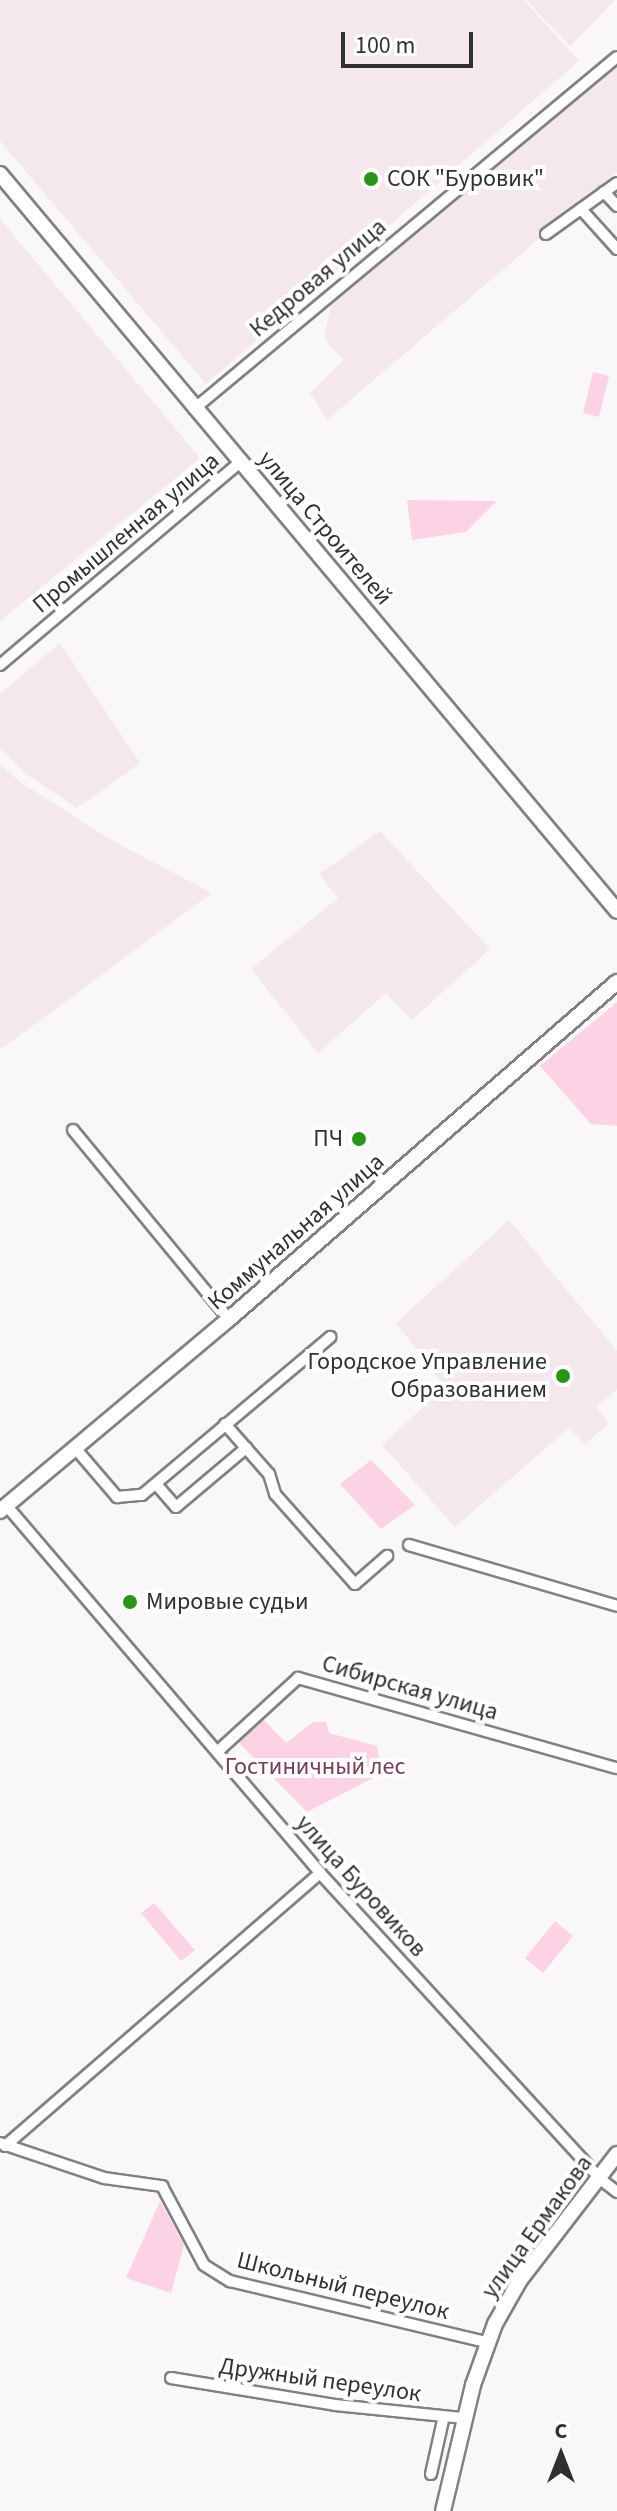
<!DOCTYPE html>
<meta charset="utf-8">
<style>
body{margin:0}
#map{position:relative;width:617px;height:2511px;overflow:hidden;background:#faf7f8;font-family:"Source Sans 3",sans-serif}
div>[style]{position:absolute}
.built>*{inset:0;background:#f4e8ed}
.green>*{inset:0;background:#fcd3e4}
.roads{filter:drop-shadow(2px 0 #838081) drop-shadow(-2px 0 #838081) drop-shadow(0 2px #838081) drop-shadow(0 -2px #838081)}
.street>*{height:10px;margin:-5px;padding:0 5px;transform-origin:5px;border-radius:5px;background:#fff}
.secondary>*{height:14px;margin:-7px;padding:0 7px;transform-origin:7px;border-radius:7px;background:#fff}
.dots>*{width:22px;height:22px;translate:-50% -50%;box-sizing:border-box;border:4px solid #fff;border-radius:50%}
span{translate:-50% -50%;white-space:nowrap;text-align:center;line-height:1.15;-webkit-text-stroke:8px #fff;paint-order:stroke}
.poi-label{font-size:24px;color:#312f30}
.left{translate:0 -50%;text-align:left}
.right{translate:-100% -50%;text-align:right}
.street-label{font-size:24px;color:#312f30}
.park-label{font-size:24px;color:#753d58}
.north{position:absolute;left:521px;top:2415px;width:80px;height:80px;-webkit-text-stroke:6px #fff;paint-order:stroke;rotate:0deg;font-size:22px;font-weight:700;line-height:32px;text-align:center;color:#312f30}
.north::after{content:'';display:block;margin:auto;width:28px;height:36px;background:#312f30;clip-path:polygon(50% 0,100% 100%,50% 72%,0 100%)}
.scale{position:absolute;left:341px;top:32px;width:132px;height:36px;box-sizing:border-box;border:4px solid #312f30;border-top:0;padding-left:10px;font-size:24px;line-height:28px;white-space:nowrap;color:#312f30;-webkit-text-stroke:6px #fff;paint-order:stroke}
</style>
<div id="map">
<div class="built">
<div style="clip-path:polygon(0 0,524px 0,579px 61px,206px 384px,0 141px)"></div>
<div style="clip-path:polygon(526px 0,615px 0,570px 46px)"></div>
<div style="clip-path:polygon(617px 66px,617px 172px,327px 420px,310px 393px,343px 360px,324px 338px,331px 305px)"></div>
<div style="clip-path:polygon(0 219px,200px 458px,0 621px)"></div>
<div style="clip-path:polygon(60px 643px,140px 763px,77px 808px,26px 774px,0 749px,0 694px)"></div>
<div style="clip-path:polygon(0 764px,20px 782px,113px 841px,212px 893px,0 1050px)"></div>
<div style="clip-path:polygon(380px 831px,490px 949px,412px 1020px,386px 993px,318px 1053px,251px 969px,338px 898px,319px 874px)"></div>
<div style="clip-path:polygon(509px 1220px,617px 1351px,617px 1389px,596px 1407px,609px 1423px,585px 1444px,569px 1428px,455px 1527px,382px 1445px,445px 1387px,396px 1323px)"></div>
</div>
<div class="green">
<div style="clip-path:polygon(593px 372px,609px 376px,599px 417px,583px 413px)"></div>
<div style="clip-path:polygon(407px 500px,497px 501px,466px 532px,412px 540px)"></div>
<div style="clip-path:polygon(617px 1002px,617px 1126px,591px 1124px,540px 1066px)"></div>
<div style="clip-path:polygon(371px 1460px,415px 1505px,381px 1529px,340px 1484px)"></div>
<div style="clip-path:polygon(264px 1720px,286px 1743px,313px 1722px,326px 1722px,329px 1733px,377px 1746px,381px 1774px,307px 1812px,237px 1741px)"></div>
<div style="clip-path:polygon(154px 1903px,195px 1950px,181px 1961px,141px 1913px)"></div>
<div style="clip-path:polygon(555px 1921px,573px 1936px,543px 1973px,525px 1958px)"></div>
<div style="clip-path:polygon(160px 2201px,184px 2245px,171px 2293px,126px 2278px)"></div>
</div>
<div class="roads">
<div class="street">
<div style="left:604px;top:192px;width:19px;rotate:47deg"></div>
<div style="left:581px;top:209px;width:54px;rotate:48deg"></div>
<div style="left:546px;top:234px;width:87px;rotate:-35.7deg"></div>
<div style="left:194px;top:409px;width:550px;rotate:-39.77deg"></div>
<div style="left:0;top:665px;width:314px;rotate:-40.2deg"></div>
<div style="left:73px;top:1130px;width:245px;rotate:50.5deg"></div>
<div style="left:225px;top:1424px;width:67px;rotate:48.7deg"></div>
<div style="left:269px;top:1474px;width:21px;rotate:73deg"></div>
<div style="left:275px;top:1494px;width:120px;rotate:48.4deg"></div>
<div style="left:355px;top:1584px;width:43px;rotate:-41.2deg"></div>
<div style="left:75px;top:1448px;width:65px;rotate:49.4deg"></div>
<div style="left:117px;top:1497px;width:25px;rotate:-5deg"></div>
<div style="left:142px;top:1495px;width:246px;rotate:-40deg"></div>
<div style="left:156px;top:1484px;width:30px;rotate:49deg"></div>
<div style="left:176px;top:1507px;width:92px;rotate:-40.1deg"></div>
<div style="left:6px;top:1505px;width:484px;rotate:49.5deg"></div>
<div style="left:320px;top:1873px;width:413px;rotate:47.5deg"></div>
<div style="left:599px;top:2178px;width:23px;rotate:38deg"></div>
<div style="left:409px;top:1545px;width:217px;rotate:16.3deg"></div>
<div style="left:217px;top:1752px;width:110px;rotate:-42.4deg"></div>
<div style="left:298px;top:1678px;width:331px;rotate:15.8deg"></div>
<div style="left:0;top:2143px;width:110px;rotate:18.6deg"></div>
<div style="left:104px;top:2178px;width:59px;rotate:7.9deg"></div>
<div style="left:162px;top:2186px;width:89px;rotate:62deg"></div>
<div style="left:204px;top:2265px;width:31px;rotate:32deg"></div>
<div style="left:230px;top:2281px;width:264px;rotate:13.4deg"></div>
<div style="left:5px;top:2146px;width:417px;rotate:-40.9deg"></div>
<div style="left:171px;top:2378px;width:166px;rotate:9.3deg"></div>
<div style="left:335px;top:2405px;width:130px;rotate:5.8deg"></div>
<div style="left:431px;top:2474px;width:59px;rotate:-77.4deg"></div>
</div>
<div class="secondary">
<div style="left:0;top:174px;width:961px;rotate:50.06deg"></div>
<div style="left:0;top:1511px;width:299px;rotate:-40deg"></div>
<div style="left:229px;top:1319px;width:514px;rotate:-40.98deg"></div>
<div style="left:443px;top:2511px;width:130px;rotate:-76.6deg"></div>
<div style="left:473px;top:2385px;width:65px;rotate:-70.2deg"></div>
<div style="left:495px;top:2324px;width:51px;rotate:-60.4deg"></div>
<div style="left:520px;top:2280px;width:159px;rotate:-52.4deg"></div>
</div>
</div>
<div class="dots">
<div style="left:371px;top:179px;background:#2d941a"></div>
<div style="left:359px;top:1139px;background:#2d941a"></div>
<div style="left:563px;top:1376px;background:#2d941a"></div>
<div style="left:130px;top:1602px;background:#2d941a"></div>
</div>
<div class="poi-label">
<span class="left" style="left:387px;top:179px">СОК "Буровик"</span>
<span class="right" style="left:343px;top:1139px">ПЧ</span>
<span class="right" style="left:547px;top:1376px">Городское Управление<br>Образованием</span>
<span class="left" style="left:146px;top:1602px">Мировые судьи</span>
</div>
<div class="street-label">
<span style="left:318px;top:278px;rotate:-40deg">Кедровая улица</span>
<span style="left:325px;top:528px;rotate:50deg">улица Строителей</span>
<span style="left:126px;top:533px;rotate:-40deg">Промышленная улица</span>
<span style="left:296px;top:1232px;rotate:-41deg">Коммунальная улица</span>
<span style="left:410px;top:1688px;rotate:16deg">Сибирская улица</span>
<span style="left:361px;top:1886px;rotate:48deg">улица Буровиков</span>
<span style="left:537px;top:2227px;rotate:-54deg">улица Ермакова</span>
<span style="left:343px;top:2286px;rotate:14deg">Школьный переулок</span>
<span style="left:320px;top:2380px;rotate:8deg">Дружный переулок</span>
</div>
<div class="park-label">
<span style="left:315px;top:1767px">Гостиничный лес</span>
</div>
<div class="north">С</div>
<div class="scale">100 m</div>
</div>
